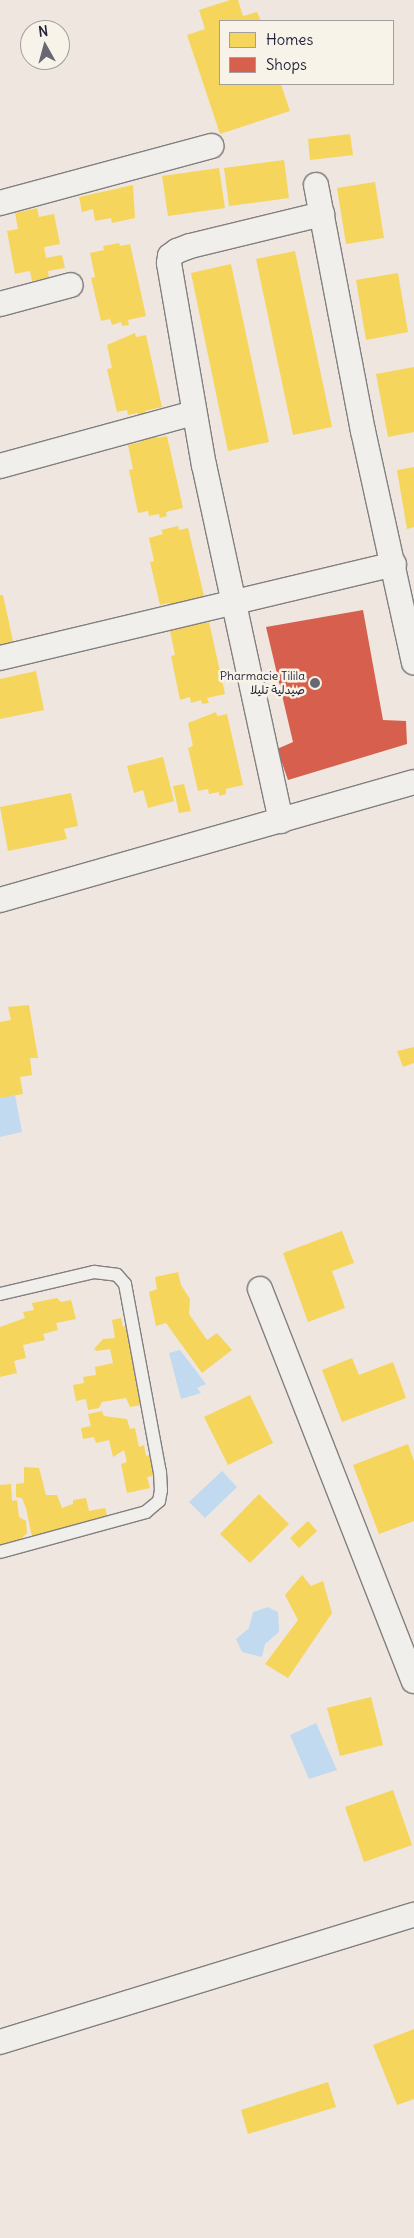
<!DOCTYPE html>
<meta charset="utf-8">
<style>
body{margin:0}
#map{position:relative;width:414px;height:2238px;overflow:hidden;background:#eee6df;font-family:Delius,"Playpen Sans Arabic",sans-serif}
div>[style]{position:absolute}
.water>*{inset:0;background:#c1daf0}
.homes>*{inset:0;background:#f6d55c}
.shops>*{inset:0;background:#d6604d}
.roads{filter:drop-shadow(1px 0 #827f80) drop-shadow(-1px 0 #827f80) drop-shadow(0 1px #827f80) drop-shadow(0 -1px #827f80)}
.lane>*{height:12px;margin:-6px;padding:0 6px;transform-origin:6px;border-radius:6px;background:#f1efeb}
.street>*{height:24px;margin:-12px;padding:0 12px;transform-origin:12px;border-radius:12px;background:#f1efeb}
.dots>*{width:14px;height:14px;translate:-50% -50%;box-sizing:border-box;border:2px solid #f7f3e8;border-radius:50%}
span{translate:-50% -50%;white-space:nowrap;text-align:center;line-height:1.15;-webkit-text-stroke:5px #f7f3e8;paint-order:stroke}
.poi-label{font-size:12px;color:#22223b}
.right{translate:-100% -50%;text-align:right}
.legend{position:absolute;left:219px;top:20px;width:175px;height:65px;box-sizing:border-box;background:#f7f3e8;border:1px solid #a29fa3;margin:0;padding:6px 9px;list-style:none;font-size:15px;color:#22223b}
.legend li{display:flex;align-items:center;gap:10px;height:25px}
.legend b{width:25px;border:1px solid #a29fa3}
.north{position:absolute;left:20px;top:20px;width:50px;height:50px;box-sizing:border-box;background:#f7f3e8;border:1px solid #a29fa3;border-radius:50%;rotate:353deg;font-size:14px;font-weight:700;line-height:20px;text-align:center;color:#22223b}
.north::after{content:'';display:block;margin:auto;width:18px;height:22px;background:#696774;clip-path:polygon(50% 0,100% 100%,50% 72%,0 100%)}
</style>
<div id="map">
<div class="water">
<div style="clip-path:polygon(15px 1095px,22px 1132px,0 1137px,0 1098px)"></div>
<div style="clip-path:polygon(180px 1350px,206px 1384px,197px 1388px,201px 1393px,181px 1399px,169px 1353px)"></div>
<div style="clip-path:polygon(222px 1471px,237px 1487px,205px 1518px,189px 1502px)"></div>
<div style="clip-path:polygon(268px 1607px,278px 1612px,279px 1632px,265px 1644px,262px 1657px,242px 1652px,236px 1639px,249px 1628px,253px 1612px)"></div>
<div style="clip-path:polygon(316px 1723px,337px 1770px,309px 1779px,290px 1735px)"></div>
</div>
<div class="homes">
<div style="clip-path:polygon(230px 0,238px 0,243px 16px,257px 12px,261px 21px,220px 21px,220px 84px,281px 84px,290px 111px,220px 134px,187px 35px,205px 29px,199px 10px)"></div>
<div style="clip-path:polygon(350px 134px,353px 155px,310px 160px,308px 139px)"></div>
<div style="clip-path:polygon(284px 160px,289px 198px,229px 206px,224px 168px)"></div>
<div style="clip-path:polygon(219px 168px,225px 208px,168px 216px,162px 176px)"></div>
<div style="clip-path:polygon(375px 182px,384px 238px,346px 244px,337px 188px)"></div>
<div style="clip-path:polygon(133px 185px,135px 218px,112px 223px,111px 218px,95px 221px,93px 209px,82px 212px,79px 197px)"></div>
<div style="clip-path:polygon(37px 208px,39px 217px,54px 214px,60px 244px,44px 247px,46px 258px,62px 255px,65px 268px,48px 271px,49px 278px,32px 281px,30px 271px,15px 274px,7px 231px,18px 229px,15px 213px)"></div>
<div style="clip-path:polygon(119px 243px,120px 246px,130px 244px,146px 316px,128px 320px,129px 325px,122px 326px,121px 322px,112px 325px,110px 319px,101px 321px,91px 278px,95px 277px,90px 253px,104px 250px,103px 246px)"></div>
<div style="clip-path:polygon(295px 251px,332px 427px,293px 435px,256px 259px)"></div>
<div style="clip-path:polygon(231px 264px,269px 442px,228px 451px,191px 273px)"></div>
<div style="clip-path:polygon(398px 273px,408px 332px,366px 340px,356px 280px)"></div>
<div style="clip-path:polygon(135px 333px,136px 337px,146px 335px,162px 407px,145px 411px,145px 415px,138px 417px,138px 413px,128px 415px,127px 410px,117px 412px,107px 369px,112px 368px,107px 345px)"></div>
<div style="clip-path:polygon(414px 367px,414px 432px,388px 437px,376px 374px)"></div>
<div style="clip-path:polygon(157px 434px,157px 438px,167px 436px,183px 508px,166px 512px,167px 516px,160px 518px,159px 514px,149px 516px,148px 511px,138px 513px,129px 470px,133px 469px,128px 445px,141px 442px,140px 438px)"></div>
<div style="clip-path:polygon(414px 467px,414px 527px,407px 529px,397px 470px)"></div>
<div style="clip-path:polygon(178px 526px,179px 530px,188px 528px,205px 600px,170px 608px,169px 603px,160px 605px,150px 562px,154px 561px,149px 538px,163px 534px,161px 530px)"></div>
<div style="clip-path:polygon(0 595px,3px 595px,14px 646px,0 649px)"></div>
<div style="clip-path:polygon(198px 620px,199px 624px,209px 622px,225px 694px,207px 698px,209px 703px,202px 704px,201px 700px,191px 703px,190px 697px,180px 700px,171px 656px,175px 655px,170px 631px)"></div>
<div style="clip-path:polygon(36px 671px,44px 710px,0 719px,0 679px)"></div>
<div style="clip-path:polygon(216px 712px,217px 716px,227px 714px,243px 785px,226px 789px,226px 794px,219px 796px,219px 792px,209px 794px,208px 789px,198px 791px,188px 748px,193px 746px,188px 723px)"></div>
<div style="clip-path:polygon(163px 757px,174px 801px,148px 808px,143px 790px,134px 793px,127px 766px)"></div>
<div style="clip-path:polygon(184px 784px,191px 811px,179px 813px,173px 786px)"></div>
<div style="clip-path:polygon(71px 793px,78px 826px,64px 829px,67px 839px,8px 851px,0 807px)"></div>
<div style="clip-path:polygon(29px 1005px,38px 1058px,30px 1058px,32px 1075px,20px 1077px,23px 1094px,0 1098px,0 1022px,11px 1020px,8px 1007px)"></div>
<div style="clip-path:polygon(414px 1047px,414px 1063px,403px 1067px,397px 1051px)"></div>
<div style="clip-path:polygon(342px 1231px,354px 1263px,332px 1271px,345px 1308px,308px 1322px,283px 1253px)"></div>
<div style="clip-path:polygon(178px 1272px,181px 1285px,190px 1299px,189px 1314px,207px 1340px,217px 1333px,232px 1350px,202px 1373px,166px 1323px,156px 1326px,149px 1292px,157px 1289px,155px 1277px)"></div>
<div style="clip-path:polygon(57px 1298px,61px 1302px,71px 1300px,76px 1319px,56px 1323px,58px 1330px,43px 1334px,45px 1340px,23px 1345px,26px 1358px,14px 1361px,17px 1373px,0 1377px,0 1327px,25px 1318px,23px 1312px,34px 1310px,32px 1303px)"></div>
<div style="clip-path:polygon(121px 1318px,123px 1327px,128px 1325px,141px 1405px,130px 1407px,126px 1398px,102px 1402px,99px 1408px,88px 1410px,86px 1399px,76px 1401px,73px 1385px,84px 1383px,83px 1377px,96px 1375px,95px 1367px,113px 1363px,110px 1349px,97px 1351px,94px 1349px,103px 1339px,115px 1338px,112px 1320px)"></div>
<div style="clip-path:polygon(352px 1358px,359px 1375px,393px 1362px,406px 1398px,342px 1422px,322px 1370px)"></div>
<div style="clip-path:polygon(250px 1395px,273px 1443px,228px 1465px,204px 1417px)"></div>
<div style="clip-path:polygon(102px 1411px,104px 1416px,127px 1419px,130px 1429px,135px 1428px,139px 1447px,144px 1445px,146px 1456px,153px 1455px,157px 1475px,147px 1477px,150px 1488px,127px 1493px,121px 1464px,127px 1462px,124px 1450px,113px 1457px,109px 1440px,96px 1443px,94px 1437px,83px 1439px,81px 1428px,91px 1426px,88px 1414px)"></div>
<div style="clip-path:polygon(408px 1444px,414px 1461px,414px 1521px,379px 1534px,353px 1465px)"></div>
<div style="clip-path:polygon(24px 1467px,39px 1468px,46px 1495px,57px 1495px,62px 1508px,73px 1504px,73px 1500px,86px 1498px,89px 1511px,105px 1508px,108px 1520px,32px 1537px,26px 1508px,22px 1498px,16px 1497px,16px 1484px,24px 1483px)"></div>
<div style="clip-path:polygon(11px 1484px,12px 1501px,17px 1500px,19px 1517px,26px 1521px,27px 1533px,18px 1542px,0 1546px,0 1485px)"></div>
<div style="clip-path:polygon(259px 1494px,289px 1524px,250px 1563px,220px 1534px)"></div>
<div style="clip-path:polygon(308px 1521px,317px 1531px,299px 1548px,290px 1538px)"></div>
<div style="clip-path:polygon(302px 1575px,311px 1586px,323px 1581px,332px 1613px,288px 1678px,265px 1664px,298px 1620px,285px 1595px)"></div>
<div style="clip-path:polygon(371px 1697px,383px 1745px,340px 1756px,327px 1708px)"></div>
<div style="clip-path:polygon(393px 1790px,412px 1845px,364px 1862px,345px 1807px)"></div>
<div style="clip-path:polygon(414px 2029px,414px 2099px,397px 2105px,373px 2045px)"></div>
<div style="clip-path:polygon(328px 2082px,336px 2107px,248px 2134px,241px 2110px)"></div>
</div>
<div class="shops">
<div style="clip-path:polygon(363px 610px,383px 720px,406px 721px,407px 744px,288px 780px,277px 749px,293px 742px,266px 627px)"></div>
</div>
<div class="roads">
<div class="lane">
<div style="left:0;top:1294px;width:97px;rotate:-13.2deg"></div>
<div style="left:94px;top:1272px;width:23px;rotate:7deg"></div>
<div style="left:117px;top:1275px;width:12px;rotate:48deg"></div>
<div style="left:125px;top:1284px;width:191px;rotate:79.5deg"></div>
<div style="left:160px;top:1472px;width:18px;rotate:87deg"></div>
<div style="left:161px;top:1490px;width:11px;rotate:100deg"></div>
<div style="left:159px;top:1501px;width:17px;rotate:140deg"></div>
<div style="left:146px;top:1512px;width:151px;rotate:164.7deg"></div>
</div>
<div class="street">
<div style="left:316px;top:185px;width:250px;rotate:79.2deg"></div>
<div style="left:363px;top:431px;width:237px;rotate:77.6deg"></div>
<div style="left:0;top:203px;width:219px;rotate:-15.1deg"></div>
<div style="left:0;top:304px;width:73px;rotate:-15deg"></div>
<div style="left:0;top:466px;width:201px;rotate:-15.3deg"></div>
<div style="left:0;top:658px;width:405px;rotate:-13.4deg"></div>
<div style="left:281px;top:821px;width:363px;rotate:-102.2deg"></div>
<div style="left:204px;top:466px;width:206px;rotate:-99.8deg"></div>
<div style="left:169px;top:263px;width:7px;rotate:-82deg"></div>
<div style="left:170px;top:256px;width:9px;rotate:-36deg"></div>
<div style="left:177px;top:251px;width:14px;rotate:-21deg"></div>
<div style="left:190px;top:246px;width:136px;rotate:-13.6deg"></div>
<div style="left:0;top:900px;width:430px;rotate:-15.9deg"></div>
<div style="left:260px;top:1289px;width:421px;rotate:68.6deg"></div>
<div style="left:0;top:2042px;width:433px;rotate:-17.1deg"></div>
</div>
</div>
<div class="dots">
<div style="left:315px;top:683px;background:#696774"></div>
</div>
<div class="poi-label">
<span class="right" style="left:305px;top:683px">Pharmacie Tilila<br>صيدلية تليلا</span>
</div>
<ul class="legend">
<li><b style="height:14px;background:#f6d55c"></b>Homes</li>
<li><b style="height:14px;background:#d6604d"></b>Shops</li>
</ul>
<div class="north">N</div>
</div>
